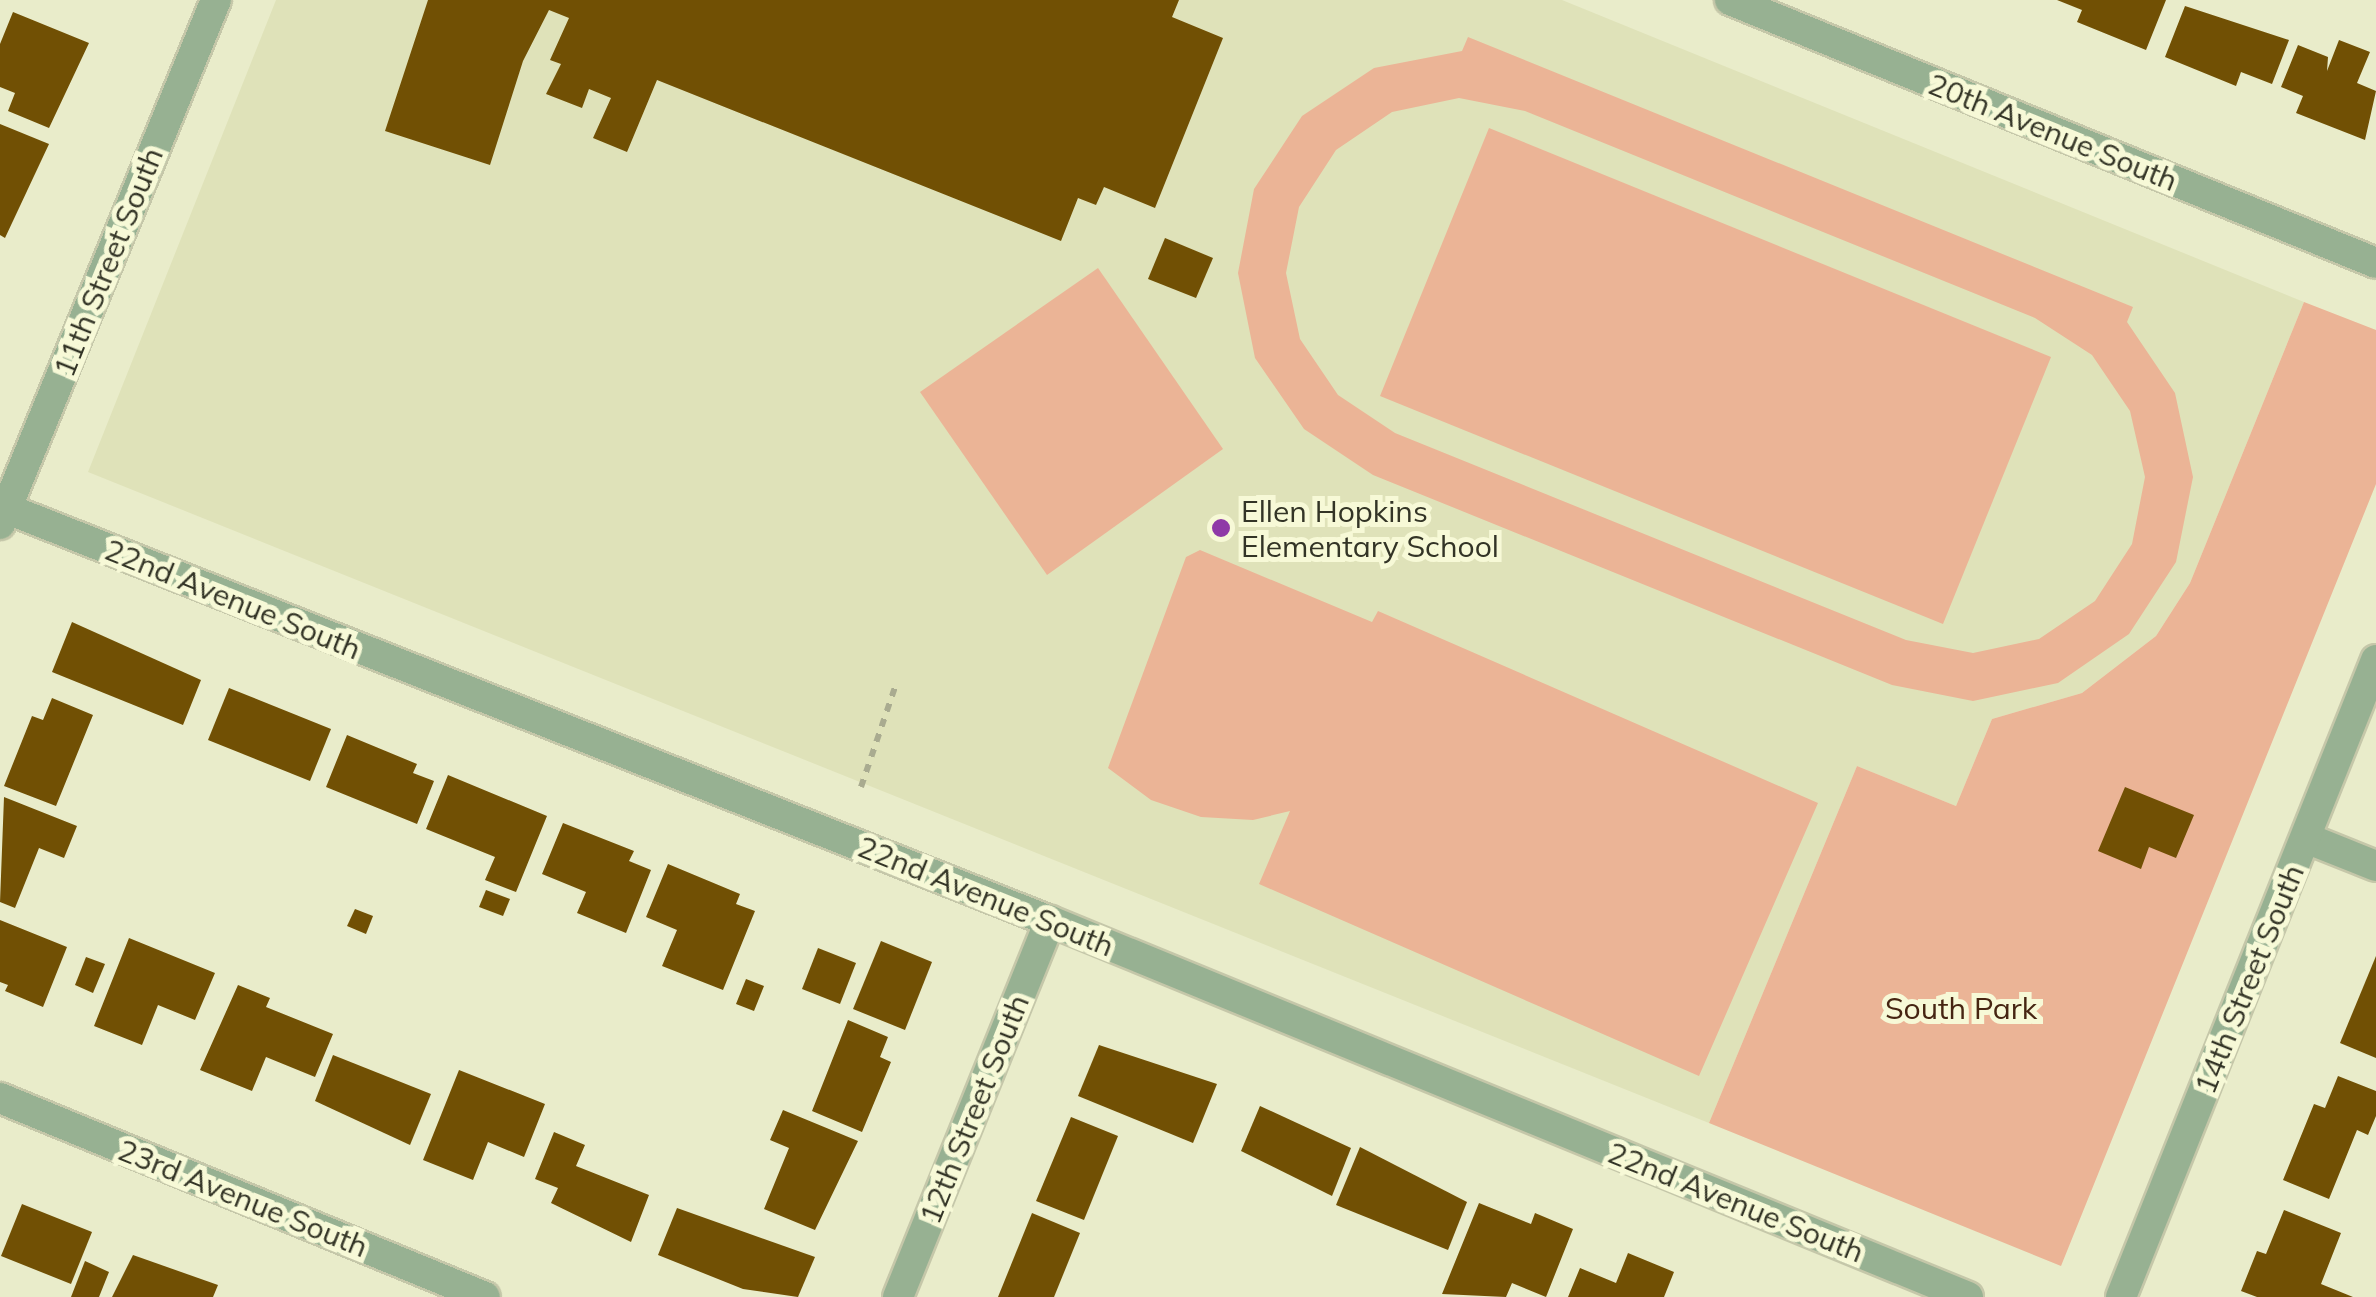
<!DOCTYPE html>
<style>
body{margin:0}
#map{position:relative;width:2376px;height:1297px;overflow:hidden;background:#e9ecca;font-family:Mulish,sans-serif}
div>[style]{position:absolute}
.built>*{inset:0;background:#dfe2b9}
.green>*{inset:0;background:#ebb496}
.building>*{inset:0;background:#715004}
.path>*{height:6px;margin-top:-3px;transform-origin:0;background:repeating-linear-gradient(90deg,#a9ab90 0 8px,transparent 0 16px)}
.roads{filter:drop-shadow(2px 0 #c5c7a9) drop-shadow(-2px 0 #c5c7a9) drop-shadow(0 2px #c5c7a9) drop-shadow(0 -2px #c5c7a9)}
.minor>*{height:30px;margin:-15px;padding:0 15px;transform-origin:15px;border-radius:15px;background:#97b192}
.dots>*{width:28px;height:28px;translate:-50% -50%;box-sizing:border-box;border:5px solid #f7f9d7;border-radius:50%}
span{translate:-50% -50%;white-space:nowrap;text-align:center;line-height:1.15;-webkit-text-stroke:10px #f7f9d7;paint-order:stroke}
.street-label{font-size:30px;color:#333426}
.poi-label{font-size:30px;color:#333426}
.left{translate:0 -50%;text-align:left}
.park-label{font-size:30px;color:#462512}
</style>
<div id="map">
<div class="built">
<div style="clip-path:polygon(276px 0,1562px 0,2304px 302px,2190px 583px,2156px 636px,2082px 693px,1992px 719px,1956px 806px,1857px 766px,1709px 1123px,88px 472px)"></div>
</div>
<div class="green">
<div style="clip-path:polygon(evenodd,1468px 37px,2133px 307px,2127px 322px,2175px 393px,2193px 477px,2176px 562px,2129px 634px,2058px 683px,1973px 701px,1892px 685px,1373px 475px,1304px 429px,1255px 358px,1238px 273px,1254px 189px,1302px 116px,1374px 68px,1462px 51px,1468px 37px,1459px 98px,1525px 111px,2035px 318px,2092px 355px,2130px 411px,2145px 477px,2132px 544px,2095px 601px,2039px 639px,1973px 653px,1906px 640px,1395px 433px,1338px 395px,1300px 339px,1286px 273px,1299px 207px,1336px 150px,1392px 112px,1459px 98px)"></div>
<div style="clip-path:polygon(1489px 128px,2051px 357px,1943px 624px,1380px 396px)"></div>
<div style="clip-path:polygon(1098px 268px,1223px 449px,1047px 575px,920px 392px)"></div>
<div style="clip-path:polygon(2304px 302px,2376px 330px,2376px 484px,2061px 1266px,1709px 1123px,1857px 766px,1956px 806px,1992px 719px,2082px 693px,2156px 636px,2190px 583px)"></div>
<div style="clip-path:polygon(1200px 550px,1372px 622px,1378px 611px,1818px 803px,1699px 1076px,1259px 884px,1290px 811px,1253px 820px,1201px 817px,1151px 800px,1108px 768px,1186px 557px)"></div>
</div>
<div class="building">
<div style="clip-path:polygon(428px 0,1179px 0,1172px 17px,1223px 38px,1155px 208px,1104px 187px,1096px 205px,1078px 198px,1061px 241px,657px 80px,627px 152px,593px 138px,611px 98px,589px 89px,582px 108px,546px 94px,561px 64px,550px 60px,569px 18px,549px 10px,523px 61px,490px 165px,385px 131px)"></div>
<div style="clip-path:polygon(2057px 0,2166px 0,2146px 50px,2077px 22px,2082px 10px)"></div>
<div style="clip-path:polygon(2185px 6px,2289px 40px,2272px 84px,2241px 72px,2236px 86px,2165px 57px)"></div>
<div style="clip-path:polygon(13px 12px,89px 43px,49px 128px,8px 111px,15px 93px,0 87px,0 44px)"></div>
<div style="clip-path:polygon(2339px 40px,2370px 52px,2357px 83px,2376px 91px,2365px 140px,2296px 113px,2303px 96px,2281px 87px,2298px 45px,2328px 57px,2327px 71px)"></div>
<div style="clip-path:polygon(0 124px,49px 144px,5px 238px,0 235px)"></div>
<div style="clip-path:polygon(1165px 238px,1213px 258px,1196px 298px,1148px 279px)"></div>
<div style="clip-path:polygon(72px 622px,201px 680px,183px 725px,52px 672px)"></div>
<div style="clip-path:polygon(229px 688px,331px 729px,310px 781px,208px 740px)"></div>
<div style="clip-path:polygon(52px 698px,93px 715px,56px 806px,4px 786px,32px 716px,43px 720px)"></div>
<div style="clip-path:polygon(347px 735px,417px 764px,413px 773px,434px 781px,417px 824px,326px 787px)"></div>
<div style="clip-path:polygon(448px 775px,547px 816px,516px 892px,485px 880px,495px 857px,426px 829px)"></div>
<div style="clip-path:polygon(2125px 787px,2194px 815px,2176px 858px,2149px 847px,2141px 869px,2098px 851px)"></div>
<div style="clip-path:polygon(4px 797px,77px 826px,64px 858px,39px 848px,15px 908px,0 902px)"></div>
<div style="clip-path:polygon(563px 823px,634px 851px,629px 861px,651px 870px,626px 933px,577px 913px,586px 892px,542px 874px)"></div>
<div style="clip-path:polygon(668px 864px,740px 894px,736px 904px,755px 911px,723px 990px,662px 966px,677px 930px,646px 917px)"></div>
<div style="clip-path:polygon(486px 890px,510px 899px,503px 916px,479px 907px)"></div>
<div style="clip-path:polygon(355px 909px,373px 916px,366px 934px,347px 926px)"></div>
<div style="clip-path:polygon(0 920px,67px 947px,43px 1007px,5px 991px,8px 985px,0 982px)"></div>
<div style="clip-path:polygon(129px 938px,215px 973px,195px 1020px,158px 1005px,142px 1045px,94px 1026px)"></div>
<div style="clip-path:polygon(881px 941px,932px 962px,905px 1030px,853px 1009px)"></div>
<div style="clip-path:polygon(818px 948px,856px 963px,840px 1004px,802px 989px)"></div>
<div style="clip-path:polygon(2376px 956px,2376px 1058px,2340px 1043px)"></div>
<div style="clip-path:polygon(86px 957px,105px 964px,93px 993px,75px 985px)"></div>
<div style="clip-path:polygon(746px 979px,764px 986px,754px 1011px,736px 1004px)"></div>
<div style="clip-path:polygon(238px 985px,270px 998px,266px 1007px,333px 1034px,315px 1077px,266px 1057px,252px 1091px,200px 1070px)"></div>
<div style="clip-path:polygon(848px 1020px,888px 1037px,880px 1057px,891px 1062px,862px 1132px,812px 1111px)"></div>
<div style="clip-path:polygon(1099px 1045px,1217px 1084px,1193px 1143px,1078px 1096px)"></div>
<div style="clip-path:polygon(333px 1055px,431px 1094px,410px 1145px,315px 1101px)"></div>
<div style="clip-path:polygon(459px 1070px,545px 1104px,524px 1157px,488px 1142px,473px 1180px,423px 1160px)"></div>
<div style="clip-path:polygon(2338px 1076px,2376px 1091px,2376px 1116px,2368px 1135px,2357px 1130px,2329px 1199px,2283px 1180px,2314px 1104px,2325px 1108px)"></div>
<div style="clip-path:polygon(1260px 1106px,1351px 1148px,1332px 1196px,1241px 1151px)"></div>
<div style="clip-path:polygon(783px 1110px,858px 1141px,815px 1230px,764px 1209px,789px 1148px,770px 1140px)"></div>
<div style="clip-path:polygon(1071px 1117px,1118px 1136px,1084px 1220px,1036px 1201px)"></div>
<div style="clip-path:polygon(554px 1132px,585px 1145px,576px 1166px,649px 1195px,631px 1242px,551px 1203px,558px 1188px,535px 1179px)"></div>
<div style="clip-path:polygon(1360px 1147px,1467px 1202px,1448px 1250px,1336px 1205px)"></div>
<div style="clip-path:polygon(1479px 1203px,1531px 1224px,1535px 1213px,1573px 1229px,1546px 1297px,1512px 1283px,1506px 1297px,1442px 1294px)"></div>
<div style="clip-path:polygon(22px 1204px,92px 1232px,71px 1284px,1px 1256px)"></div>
<div style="clip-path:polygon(677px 1208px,815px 1257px,798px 1297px,743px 1289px,658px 1255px)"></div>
<div style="clip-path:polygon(2284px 1210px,2341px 1233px,2321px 1284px,2353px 1297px,2257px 1297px,2241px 1291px,2257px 1251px,2266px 1254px)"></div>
<div style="clip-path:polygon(1032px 1213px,1080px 1233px,1054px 1297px,998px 1297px)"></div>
<div style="clip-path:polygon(1628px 1253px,1674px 1272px,1664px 1297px,1568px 1297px,1580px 1268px,1616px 1283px)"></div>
<div style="clip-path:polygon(133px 1255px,218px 1285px,213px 1297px,112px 1297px)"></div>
<div style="clip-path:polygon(85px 1261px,109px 1272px,99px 1297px,71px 1297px)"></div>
</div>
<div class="path">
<div style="left:861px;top:787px;width:106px;rotate:-71.2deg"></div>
</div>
<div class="roads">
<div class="minor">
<div style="left:1730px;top:0;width:697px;rotate:22.15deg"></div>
<div style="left:0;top:506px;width:1129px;rotate:21.57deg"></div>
<div style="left:1050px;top:921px;width:992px;rotate:22.27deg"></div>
<div style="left:0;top:524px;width:567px;rotate:-67.6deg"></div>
<div style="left:2306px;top:838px;width:75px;rotate:21.8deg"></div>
<div style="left:0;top:1098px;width:524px;rotate:22.31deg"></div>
<div style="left:898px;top:1297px;width:406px;rotate:-68deg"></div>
<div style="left:2121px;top:1297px;width:686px;rotate:-68.18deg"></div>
</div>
</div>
<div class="dots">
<div style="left:1221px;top:528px;background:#8f3aa7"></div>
</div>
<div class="street-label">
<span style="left:2053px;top:132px;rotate:22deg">20th Avenue South</span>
<span style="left:108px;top:262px;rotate:-68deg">11th Street South</span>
<span style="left:233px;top:599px;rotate:22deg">22nd Avenue South</span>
<span style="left:986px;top:896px;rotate:22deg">22nd Avenue South</span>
<span style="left:2249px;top:979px;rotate:-68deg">14th Street South</span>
<span style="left:974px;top:1109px;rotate:-68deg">12th Street South</span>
<span style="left:243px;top:1198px;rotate:22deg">23rd Avenue South</span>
<span style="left:1736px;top:1202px;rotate:22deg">22nd Avenue South</span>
</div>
<div class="poi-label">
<span class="left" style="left:1241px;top:528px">Ellen Hopkins<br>Elementary School</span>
</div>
<div class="park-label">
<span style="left:1961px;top:1008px">South Park</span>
</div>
</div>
